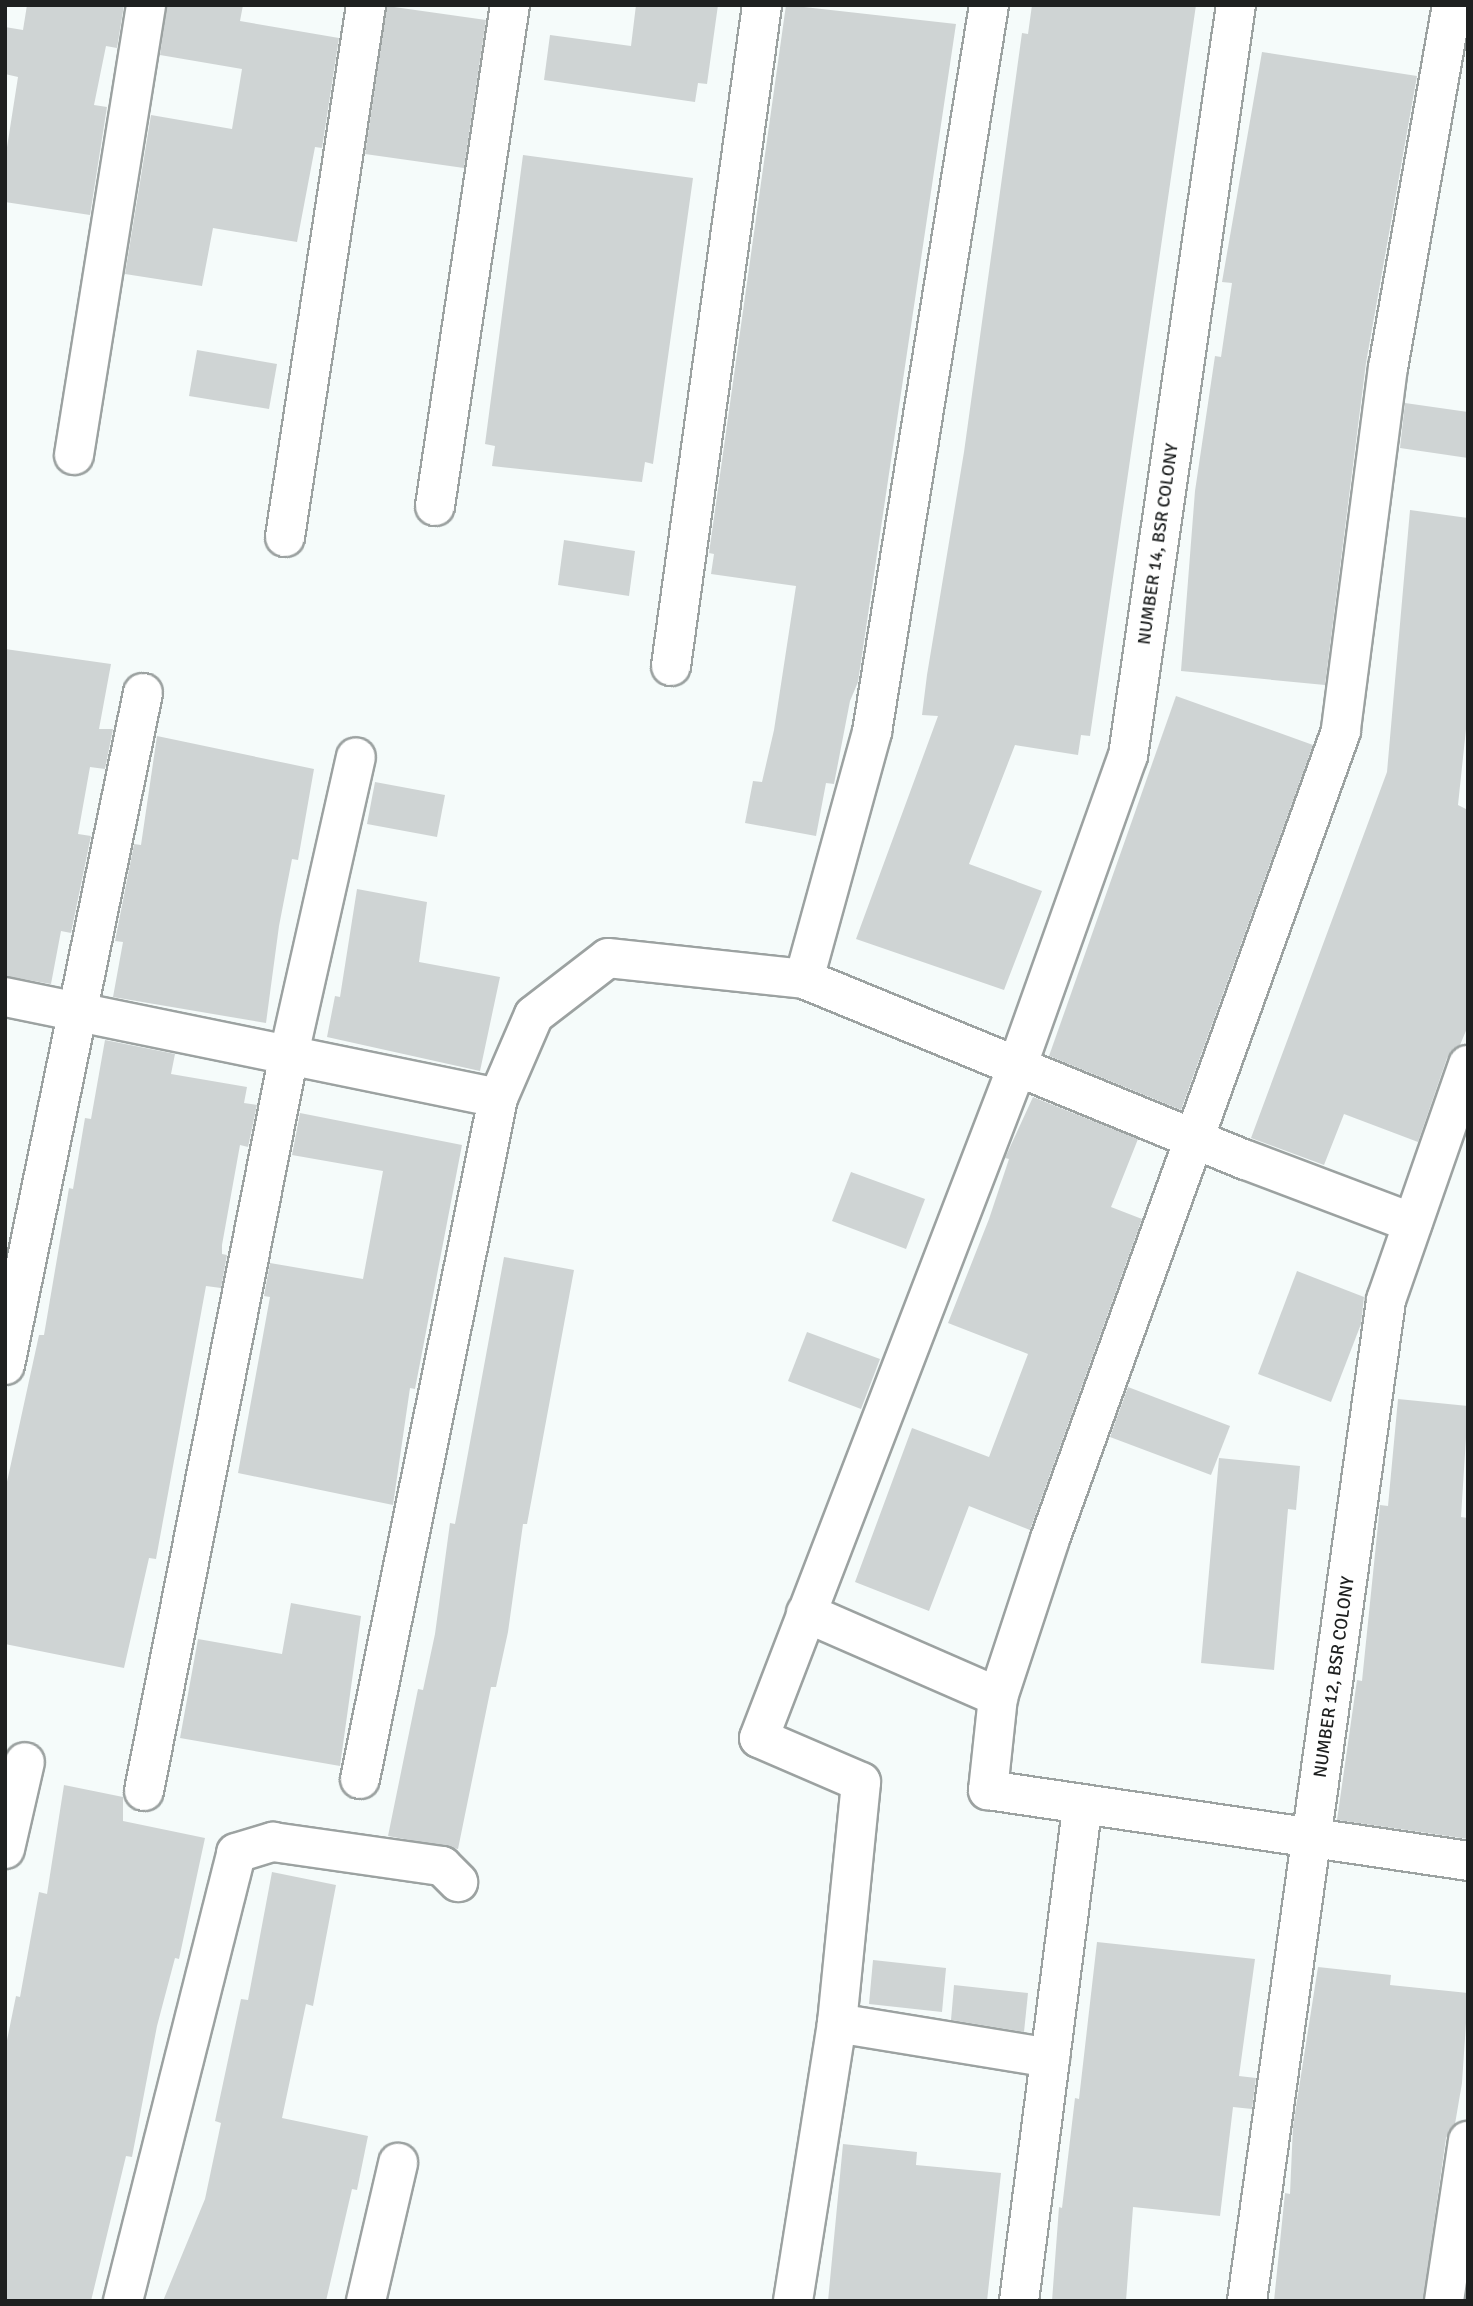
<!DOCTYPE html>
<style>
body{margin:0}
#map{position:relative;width:1473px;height:2306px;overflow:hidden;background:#f5fbfa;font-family:Signika,sans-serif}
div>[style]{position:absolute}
.building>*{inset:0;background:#cfd4d4}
.roads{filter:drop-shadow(2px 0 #9ca2a1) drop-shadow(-2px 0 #9ca2a1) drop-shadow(0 2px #9ca2a1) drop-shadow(0 -2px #9ca2a1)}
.street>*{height:38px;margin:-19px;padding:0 19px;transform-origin:19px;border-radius:19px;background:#fff}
span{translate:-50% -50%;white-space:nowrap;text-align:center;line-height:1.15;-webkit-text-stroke:6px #fff;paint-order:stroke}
.street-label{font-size:18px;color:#1e2020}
.frame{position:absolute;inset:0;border:7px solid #1e2020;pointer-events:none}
</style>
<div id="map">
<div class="building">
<div style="clip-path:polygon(27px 5px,124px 5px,117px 48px,106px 46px,94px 105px,107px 107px,90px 215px,5px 202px,5px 160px,18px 77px,5px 74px,5px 27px,23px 30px)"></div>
<div style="clip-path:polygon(167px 5px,243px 5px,240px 21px,339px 38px,322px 148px,315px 147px,297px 242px,213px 228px,202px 286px,125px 274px,151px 115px,232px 129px,242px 69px,160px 55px)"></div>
<div style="clip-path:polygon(636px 5px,718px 5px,707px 84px,698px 83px,695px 102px,544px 80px,550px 35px,631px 46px)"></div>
<div style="clip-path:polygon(786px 5px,956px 24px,858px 682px,850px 701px,834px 784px,826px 783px,816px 836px,745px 823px,753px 781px,762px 782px,774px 730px,796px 586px,711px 574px,714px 554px,709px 553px)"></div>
<div style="clip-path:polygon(1032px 5px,1196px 5px,1090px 736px,1081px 735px,1078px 755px,1015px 745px,969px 864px,1042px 891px,1004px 990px,856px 939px,938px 716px,922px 715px,927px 675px,964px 452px,1022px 33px,1028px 34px)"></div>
<div style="clip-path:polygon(387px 6px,486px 20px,464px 168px,365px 154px)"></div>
<div style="clip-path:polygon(1262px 52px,1417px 76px,1366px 363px,1325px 685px,1181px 671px,1195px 491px,1215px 356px,1221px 357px,1232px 283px,1222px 282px)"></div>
<div style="clip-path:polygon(523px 155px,693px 178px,653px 464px,645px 462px,642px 482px,492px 466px,495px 446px,485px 444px)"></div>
<div style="clip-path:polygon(197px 350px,277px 364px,269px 409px,189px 396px)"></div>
<div style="clip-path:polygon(1405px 403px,1468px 412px,1468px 458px,1400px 448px)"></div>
<div style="clip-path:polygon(1410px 510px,1468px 518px,1468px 710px,1458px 805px,1468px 810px,1468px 1026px,1460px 1045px,1447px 1058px,1418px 1142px,1344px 1114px,1324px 1165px,1251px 1138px,1387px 772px)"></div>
<div style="clip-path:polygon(564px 540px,635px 551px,629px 596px,558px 585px)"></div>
<div style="clip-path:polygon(5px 649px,111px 664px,99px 729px,113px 729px,105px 769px,90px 767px,78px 834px,91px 836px,71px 933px,61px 931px,51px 984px,5px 976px)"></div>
<div style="clip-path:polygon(1176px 696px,1313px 745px,1181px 1110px,1049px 1056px)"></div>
<div style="clip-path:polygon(157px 736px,314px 769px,298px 860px,292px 859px,279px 926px,266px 1023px,113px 997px,123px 942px,115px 941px,134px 844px,141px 845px)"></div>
<div style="clip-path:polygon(375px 782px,445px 795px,437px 837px,367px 824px)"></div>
<div style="clip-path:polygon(357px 889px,427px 902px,419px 962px,500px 977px,480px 1071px,327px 1037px,335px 996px,340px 997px)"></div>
<div style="clip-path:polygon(105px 1040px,175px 1054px,171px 1074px,247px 1087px,244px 1103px,257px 1105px,248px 1147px,240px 1145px,222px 1245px,222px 1254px,227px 1255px,221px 1288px,206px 1286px,156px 1559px,149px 1558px,124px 1668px,5px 1644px,5px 1491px,39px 1335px,44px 1335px,69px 1188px,73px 1189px,85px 1118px,91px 1119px)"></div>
<div style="clip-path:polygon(1033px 1097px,1138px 1139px,1111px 1207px,1142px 1219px,1030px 1530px,969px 1506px,929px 1611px,855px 1582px,912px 1428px,989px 1457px,1028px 1354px,948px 1323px,989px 1219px,1009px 1159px,1005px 1158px)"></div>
<div style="clip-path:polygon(300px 1113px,462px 1145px,415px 1389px,410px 1388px,393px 1505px,238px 1473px,270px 1297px,264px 1296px,270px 1263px,363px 1279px,383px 1171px,292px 1155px)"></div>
<div style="clip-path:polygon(851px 1172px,925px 1199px,906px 1249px,832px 1221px)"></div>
<div style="clip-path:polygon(504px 1257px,574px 1270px,527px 1524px,523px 1524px,508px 1632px,496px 1687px,491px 1687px,458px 1849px,388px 1836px,418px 1689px,423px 1690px,435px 1634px,450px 1523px,455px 1524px)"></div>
<div style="clip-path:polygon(1297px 1271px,1364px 1297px,1361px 1324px,1331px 1402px,1258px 1374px)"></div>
<div style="clip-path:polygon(807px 1332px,880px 1359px,861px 1409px,788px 1381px)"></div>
<div style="clip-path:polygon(1128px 1387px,1230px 1426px,1211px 1475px,1110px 1437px)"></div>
<div style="clip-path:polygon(1398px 1399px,1468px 1406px,1461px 1517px,1468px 1518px,1468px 1839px,1337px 1820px,1357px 1680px,1362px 1681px,1380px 1505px,1388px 1506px)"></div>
<div style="clip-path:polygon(1219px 1458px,1300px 1466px,1296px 1510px,1288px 1509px,1274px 1670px,1201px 1663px)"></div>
<div style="clip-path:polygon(291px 1603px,361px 1616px,340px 1766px,180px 1738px,198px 1639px,282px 1654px)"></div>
<div style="clip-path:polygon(64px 1785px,123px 1797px,123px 1821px,205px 1838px,179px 1959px,175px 1958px,157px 2026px,132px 2157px,126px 2156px,91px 2301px,5px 2301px,5px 2050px,16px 1996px,20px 1997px,39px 1892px,47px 1894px)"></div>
<div style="clip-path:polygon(272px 1872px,336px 1885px,313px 2006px,306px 2004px,282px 2118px,368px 2136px,357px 2190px,352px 2189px,326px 2301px,163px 2301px,205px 2199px,221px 2123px,215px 2121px,241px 1999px,248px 2000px)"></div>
<div style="clip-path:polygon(1097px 1942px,1255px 1959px,1239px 2076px,1256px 2078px,1252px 2109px,1233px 2107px,1220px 2216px,1133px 2207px,1126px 2301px,1052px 2301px,1059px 2207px,1062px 2208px,1075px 2098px,1079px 2099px)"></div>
<div style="clip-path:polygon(873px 1960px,946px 1968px,942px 2012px,869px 2004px)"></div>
<div style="clip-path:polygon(1318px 1967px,1391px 1975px,1390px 1985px,1468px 1993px,1462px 2083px,1455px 2124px,1446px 2138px,1423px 2301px,1274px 2301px,1285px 2193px,1290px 2194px,1293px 2126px)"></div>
<div style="clip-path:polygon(954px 1985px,1028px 1993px,1024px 2032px,951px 2020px)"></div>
<div style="clip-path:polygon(843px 2144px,917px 2152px,916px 2165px,1001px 2173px,987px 2301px,828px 2301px)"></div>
</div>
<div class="roads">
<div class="street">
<div style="left:989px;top:5px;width:736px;rotate:99.14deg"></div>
<div style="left:872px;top:732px;width:256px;rotate:105.4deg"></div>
<div style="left:804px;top:979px;width:478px;rotate:22.3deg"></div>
<div style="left:1246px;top:1160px;width:178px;rotate:20.7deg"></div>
<div style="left:1452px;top:5px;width:368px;rotate:100deg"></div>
<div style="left:1388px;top:367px;width:367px;rotate:97.4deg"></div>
<div style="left:1341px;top:731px;width:859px;rotate:109.81deg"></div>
<div style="left:1050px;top:1539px;width:166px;rotate:108.2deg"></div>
<div style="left:998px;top:1697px;width:94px;rotate:96.1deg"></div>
<div style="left:988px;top:1790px;width:485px;rotate:8.4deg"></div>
<div style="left:74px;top:455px;width:456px;rotate:-80.9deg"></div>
<div style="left:435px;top:506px;width:507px;rotate:-81.49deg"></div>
<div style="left:285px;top:537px;width:538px;rotate:-81.34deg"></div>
<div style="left:671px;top:666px;width:667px;rotate:-82.16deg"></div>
<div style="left:5px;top:997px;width:503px;rotate:11.58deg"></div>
<div style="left:498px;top:1098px;width:90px;rotate:-66.6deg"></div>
<div style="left:534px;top:1015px;width:93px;rotate:-37.6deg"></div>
<div style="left:608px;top:958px;width:197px;rotate:6.1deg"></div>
<div style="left:5px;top:1365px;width:686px;rotate:-78.4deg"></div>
<div style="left:806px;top:1613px;width:210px;rotate:23.6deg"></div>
<div style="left:360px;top:1779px;width:695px;rotate:-78.54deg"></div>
<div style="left:144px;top:1791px;width:751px;rotate:-78.87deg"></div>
<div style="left:289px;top:1054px;width:304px;rotate:-77.3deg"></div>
<div style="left:5px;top:1849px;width:89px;rotate:-77.1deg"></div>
<div style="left:837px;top:2023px;width:216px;rotate:9.3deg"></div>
<div style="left:123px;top:2301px;width:462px;rotate:-75.8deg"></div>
<div style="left:236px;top:1853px;width:39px;rotate:-17deg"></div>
<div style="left:273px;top:1842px;width:171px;rotate:8.1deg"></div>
<div style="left:442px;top:1866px;width:23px;rotate:45deg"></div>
<div style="left:366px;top:2301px;width:142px;rotate:-76.9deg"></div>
<div style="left:793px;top:2301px;width:281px;rotate:-81deg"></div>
<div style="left:837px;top:2023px;width:242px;rotate:-84.3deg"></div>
<div style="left:861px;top:1782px;width:111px;rotate:-156.7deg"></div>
<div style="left:759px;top:1738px;width:719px;rotate:-68.97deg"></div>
<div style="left:1017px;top:1067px;width:330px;rotate:-70.4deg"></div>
<div style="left:1128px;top:756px;width:759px;rotate:-81.82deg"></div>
<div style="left:1019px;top:2301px;width:497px;rotate:-82.7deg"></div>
<div style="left:1247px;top:2301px;width:1011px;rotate:-82.09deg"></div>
<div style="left:1386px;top:1300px;width:249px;rotate:-70.8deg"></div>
<div style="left:1444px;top:2301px;width:162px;rotate:-81.5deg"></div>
</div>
</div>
<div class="street-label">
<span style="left:1158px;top:544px;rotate:-82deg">NUMBER 14, BSR COLONY</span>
<span style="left:1334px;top:1677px;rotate:-82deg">NUMBER 12, BSR COLONY</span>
</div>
<div class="frame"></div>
</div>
